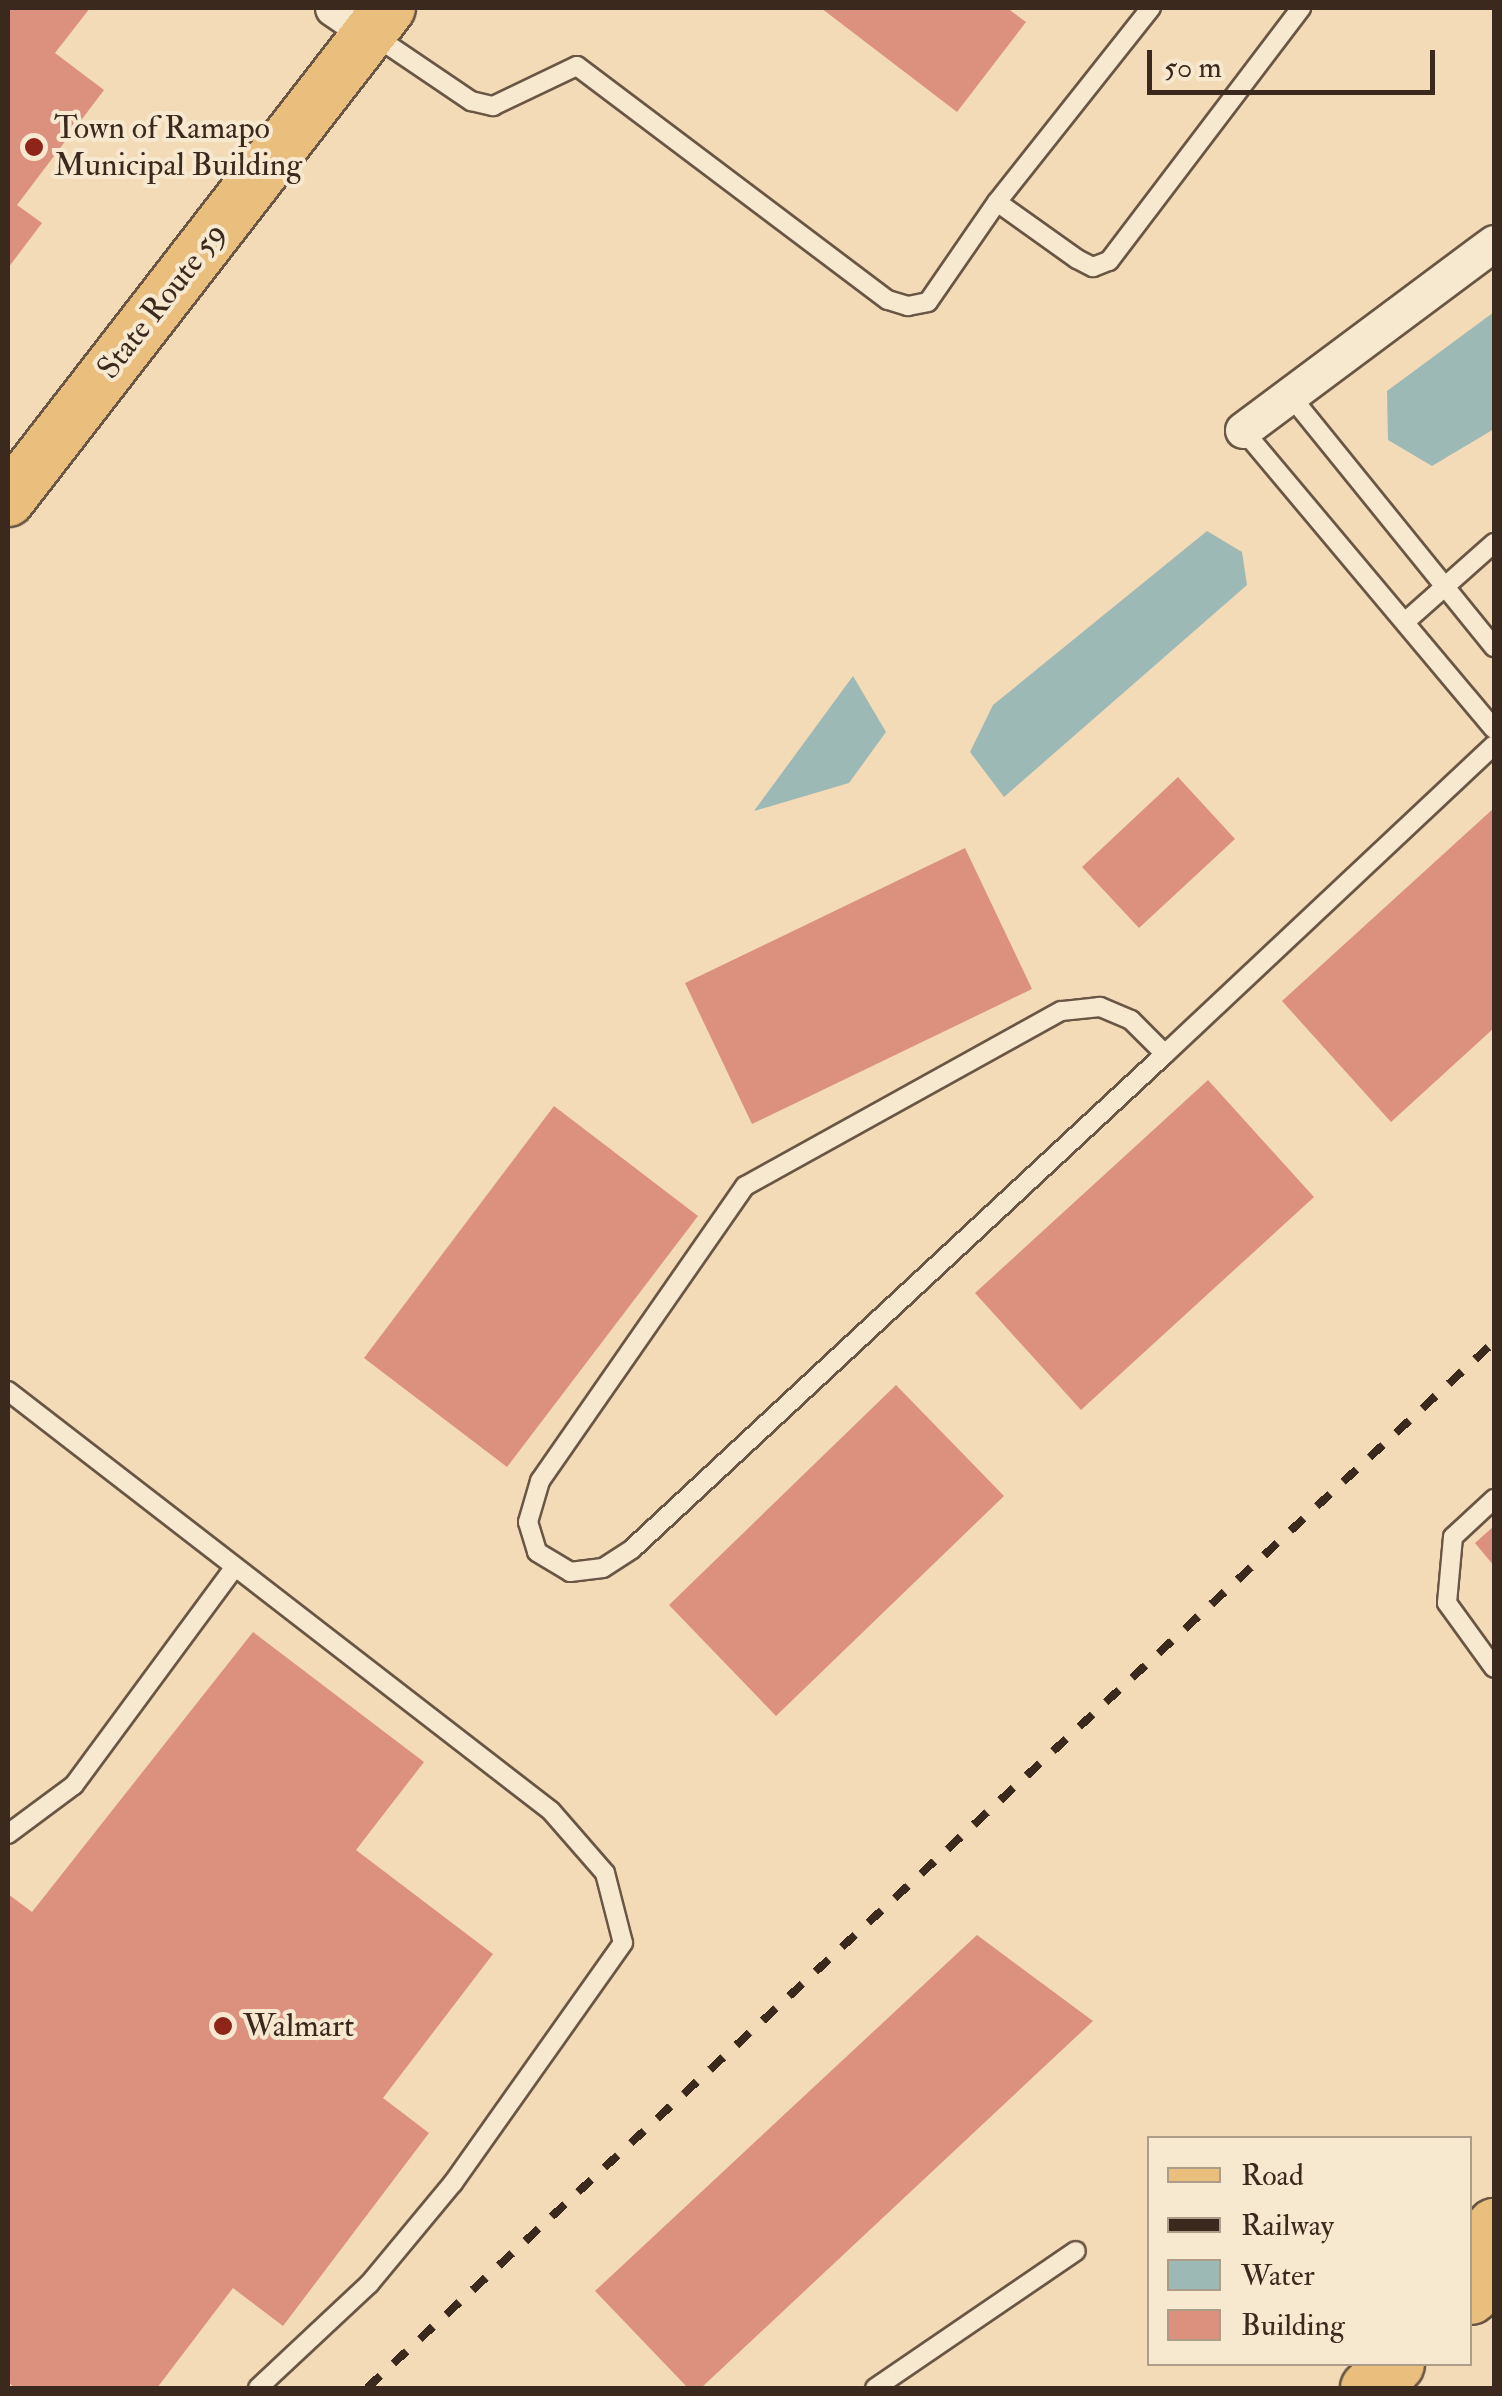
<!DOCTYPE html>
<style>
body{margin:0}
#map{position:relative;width:1502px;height:2396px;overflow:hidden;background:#f3dbb7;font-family:"IM FELL Double Pica",serif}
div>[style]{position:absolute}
.water>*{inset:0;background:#9db9b6}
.building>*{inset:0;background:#dc917f}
.roads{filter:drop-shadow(2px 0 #6a5644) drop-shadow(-2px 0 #6a5644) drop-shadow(0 2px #6a5644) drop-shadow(0 -2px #6a5644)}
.lane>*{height:18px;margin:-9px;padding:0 9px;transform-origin:9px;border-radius:9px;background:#f7e8d0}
.street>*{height:35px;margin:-17.5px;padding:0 17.5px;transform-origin:17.5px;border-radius:17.5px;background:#f7e8d0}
.primary>*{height:52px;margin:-26px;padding:0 26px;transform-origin:26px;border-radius:26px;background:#eabe7c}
.highway>*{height:55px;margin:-27.5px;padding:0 27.5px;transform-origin:27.5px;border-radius:27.5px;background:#eabe7c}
.rail>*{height:8px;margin-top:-4px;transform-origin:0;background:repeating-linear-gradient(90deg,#3c291d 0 18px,transparent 0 36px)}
.dots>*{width:28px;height:28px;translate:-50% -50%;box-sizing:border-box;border:5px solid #f7e8d0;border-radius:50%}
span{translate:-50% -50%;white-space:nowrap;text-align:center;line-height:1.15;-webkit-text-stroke:8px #f7e8d0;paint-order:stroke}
.poi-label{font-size:32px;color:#3c291d}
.left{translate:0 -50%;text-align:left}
.street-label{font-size:32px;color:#3c291d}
.frame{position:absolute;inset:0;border:10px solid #3c291d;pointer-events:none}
.legend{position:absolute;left:1147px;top:2136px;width:325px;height:230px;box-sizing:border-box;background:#f7e8d0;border:2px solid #ac9c88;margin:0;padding:12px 18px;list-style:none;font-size:30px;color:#3c291d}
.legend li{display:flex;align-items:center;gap:20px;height:50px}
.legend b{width:50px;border:2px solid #ac9c88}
.scale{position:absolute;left:1147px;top:50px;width:288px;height:45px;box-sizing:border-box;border:5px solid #3c291d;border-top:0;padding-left:12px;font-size:30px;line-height:35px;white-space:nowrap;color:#3c291d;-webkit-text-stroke:8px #f7e8d0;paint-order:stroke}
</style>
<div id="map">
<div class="water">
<div style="clip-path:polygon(1494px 312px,1494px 429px,1432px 466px,1388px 440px,1387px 391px)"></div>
<div style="clip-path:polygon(1207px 531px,1242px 552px,1247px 585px,1004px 797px,970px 752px,993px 705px)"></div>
<div style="clip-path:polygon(853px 676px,886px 732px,849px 783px,754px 811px)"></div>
</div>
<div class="building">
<div style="clip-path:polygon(8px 8px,90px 8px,55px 53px,104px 90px,17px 205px,42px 223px,8px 268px)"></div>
<div style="clip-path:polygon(821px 8px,1007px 8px,1026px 22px,957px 112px)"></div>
<div style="clip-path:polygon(1178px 777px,1235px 839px,1139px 928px,1082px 867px)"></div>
<div style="clip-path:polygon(1494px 808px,1494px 1028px,1391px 1122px,1282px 1001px)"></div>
<div style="clip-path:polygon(965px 848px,1032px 989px,752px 1124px,685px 983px)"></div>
<div style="clip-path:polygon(1208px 1080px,1314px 1197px,1081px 1410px,975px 1293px)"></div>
<div style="clip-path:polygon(554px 1106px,698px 1216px,507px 1467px,364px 1358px)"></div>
<div style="clip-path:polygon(896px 1385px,1004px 1496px,776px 1716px,669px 1605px)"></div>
<div style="clip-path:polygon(1494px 1526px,1494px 1566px,1475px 1543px)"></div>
<div style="clip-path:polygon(253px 1632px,424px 1762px,356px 1850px,493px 1954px,383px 2098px,429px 2133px,283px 2326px,233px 2288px,157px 2388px,15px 2388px,8px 2382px,8px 1894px,32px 1912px)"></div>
<div style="clip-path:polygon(977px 1935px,1093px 2021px,701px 2388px,688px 2388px,595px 2291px)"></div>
</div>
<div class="roads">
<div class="lane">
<div style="left:372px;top:34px;width:120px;rotate:34.1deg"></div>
<div style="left:471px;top:101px;width:23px;rotate:13deg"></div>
<div style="left:493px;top:106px;width:93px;rotate:-25.5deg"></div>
<div style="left:577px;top:66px;width:389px;rotate:37deg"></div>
<div style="left:888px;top:300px;width:21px;rotate:17deg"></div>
<div style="left:908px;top:306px;width:20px;rotate:-11deg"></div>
<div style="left:928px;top:302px;width:121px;rotate:-55.4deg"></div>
<div style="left:997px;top:202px;width:98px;rotate:35.5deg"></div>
<div style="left:1077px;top:259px;width:18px;rotate:27deg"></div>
<div style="left:1093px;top:267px;width:17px;rotate:-21deg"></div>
<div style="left:1109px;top:261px;width:318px;rotate:-52.8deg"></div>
<div style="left:997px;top:202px;width:248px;rotate:-51.6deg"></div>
<div style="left:1289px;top:394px;width:326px;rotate:51deg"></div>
<div style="left:1243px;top:430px;width:390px;rotate:50deg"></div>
<div style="left:1405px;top:622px;width:119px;rotate:-41.6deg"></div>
<div style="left:1165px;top:1054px;width:48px;rotate:-135deg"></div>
<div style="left:1131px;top:1020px;width:34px;rotate:-157deg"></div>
<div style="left:1100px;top:1007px;width:39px;rotate:174deg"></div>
<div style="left:1061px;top:1011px;width:361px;rotate:151deg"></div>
<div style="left:745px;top:1186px;width:359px;rotate:124.8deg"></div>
<div style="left:540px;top:1481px;width:43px;rotate:106.3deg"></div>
<div style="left:528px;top:1522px;width:31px;rotate:73deg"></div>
<div style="left:537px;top:1552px;width:39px;rotate:31deg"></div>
<div style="left:570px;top:1572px;width:33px;rotate:-7deg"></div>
<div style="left:603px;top:1568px;width:35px;rotate:-33deg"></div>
<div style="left:632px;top:1549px;width:727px;rotate:-42.88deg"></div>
<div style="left:1165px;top:1054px;width:451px;rotate:-43.2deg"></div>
<div style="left:8px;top:1391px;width:686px;rotate:37.72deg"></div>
<div style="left:551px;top:1811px;width:82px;rotate:48.9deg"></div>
<div style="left:605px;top:1873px;width:72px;rotate:75.6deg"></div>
<div style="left:623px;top:1943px;width:294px;rotate:125.3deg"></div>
<div style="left:453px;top:2183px;width:131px;rotate:129.7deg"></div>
<div style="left:369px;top:2284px;width:152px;rotate:136.9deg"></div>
<div style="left:1494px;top:1499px;width:56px;rotate:137.2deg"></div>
<div style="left:1453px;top:1537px;width:66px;rotate:95.2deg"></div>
<div style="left:1447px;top:1603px;width:80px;rotate:54.1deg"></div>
<div style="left:8px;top:1834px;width:82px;rotate:-36.6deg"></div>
<div style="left:74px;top:1785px;width:268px;rotate:-53.6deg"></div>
<div style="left:875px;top:2388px;width:243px;rotate:-34.3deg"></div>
</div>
<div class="street">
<div style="left:333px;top:8px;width:45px;rotate:34deg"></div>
<div style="left:1243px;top:430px;width:313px;rotate:-36.7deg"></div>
</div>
<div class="primary">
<div style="left:8px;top:500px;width:622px;rotate:-52.25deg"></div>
</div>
<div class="highway">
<div style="left:1470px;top:2251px;width:35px;rotate:-46deg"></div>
<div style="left:1470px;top:2296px;width:33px;rotate:-43deg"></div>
<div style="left:1368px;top:2388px;width:37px;rotate:-41deg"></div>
</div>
</div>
<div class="rail">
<div style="left:367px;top:2388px;width:1538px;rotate:-42.87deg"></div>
</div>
<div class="dots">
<div style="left:34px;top:147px;background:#8f2418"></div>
<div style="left:223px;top:2026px;background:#8f2418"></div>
</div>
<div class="poi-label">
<span class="left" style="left:54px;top:147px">Town of Ramapo<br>Municipal Building</span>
<span class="left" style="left:243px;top:2026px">Walmart</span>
</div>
<div class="street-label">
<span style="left:162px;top:301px;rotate:-52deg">State Route 59</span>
</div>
<div class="frame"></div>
<ul class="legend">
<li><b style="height:12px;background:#eabe7c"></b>Road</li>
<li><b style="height:12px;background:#3c291d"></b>Railway</li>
<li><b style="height:28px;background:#9db9b6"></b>Water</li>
<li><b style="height:28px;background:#dc917f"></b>Building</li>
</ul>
<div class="scale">50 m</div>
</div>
